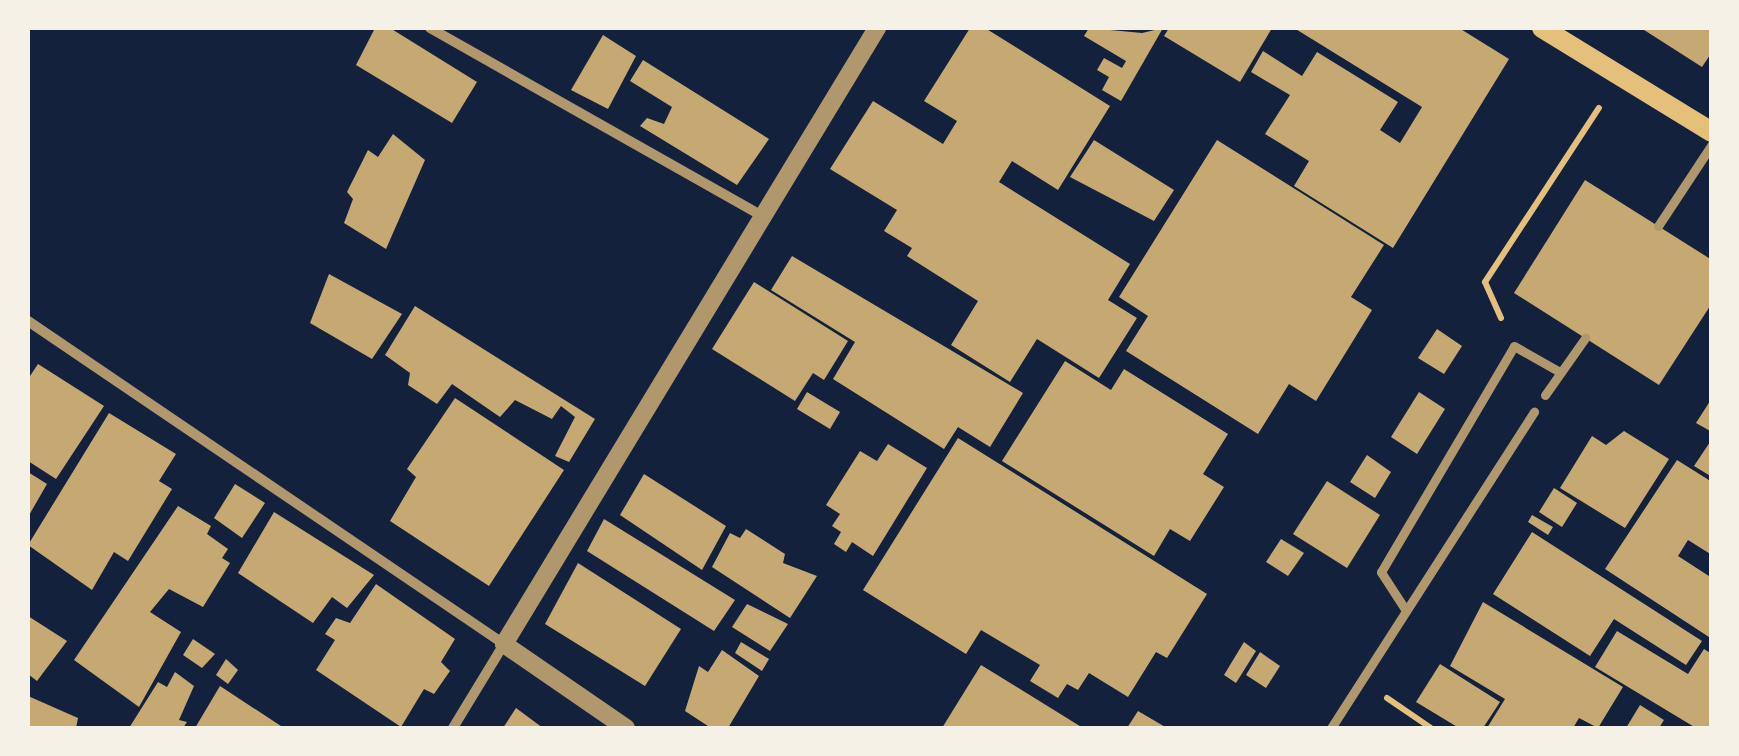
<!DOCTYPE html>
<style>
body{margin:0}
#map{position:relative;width:1739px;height:756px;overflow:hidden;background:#14213d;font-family:"Noto Sans",sans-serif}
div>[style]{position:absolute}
.building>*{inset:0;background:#c6a872}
.path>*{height:6px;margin:-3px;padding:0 3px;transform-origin:3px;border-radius:3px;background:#e5c07b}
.pedestrian>*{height:9px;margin:-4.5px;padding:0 4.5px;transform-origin:4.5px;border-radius:4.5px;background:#b1986c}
.minor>*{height:10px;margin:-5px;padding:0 5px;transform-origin:5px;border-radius:5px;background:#b1986c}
.tertiary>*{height:18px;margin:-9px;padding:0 9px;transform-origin:9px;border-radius:9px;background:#b1986c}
.secondary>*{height:20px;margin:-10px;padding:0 10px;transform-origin:10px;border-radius:10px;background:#e5c07b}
span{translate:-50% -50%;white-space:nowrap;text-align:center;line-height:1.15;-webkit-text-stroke:10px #f6f1e7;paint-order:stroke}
.frame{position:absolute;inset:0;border:30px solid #f6f1e7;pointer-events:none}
</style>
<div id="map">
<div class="building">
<div style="clip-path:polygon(375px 28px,390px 28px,477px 82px,452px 123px,356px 65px)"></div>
<div style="clip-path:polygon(970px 28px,985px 28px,1110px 106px,1058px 190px,1012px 161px,999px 182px,1130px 264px,1108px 300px,1137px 318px,1099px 378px,1037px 339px,1010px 382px,951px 345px,978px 301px,907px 256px,912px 248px,884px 231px,897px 210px,830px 169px,873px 101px,943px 144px,957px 121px,924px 101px)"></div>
<div style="clip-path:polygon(1089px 28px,1142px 33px,1163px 28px,1121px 101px,1102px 90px,1109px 77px,1097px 70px,1104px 58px,1122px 68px,1126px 61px,1084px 36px)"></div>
<div style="clip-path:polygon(1169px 28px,1272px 28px,1240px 82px,1164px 36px)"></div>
<div style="clip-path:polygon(1294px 28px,1459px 28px,1509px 59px,1393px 248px,1294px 186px,1309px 161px,1265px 134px,1290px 95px,1251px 72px,1263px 51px,1302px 76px,1317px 52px,1398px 102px,1380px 130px,1400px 143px,1422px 107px)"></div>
<div style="clip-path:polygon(1641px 28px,1712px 28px,1712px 52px,1702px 67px)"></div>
<div style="clip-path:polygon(603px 35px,636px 56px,608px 109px,571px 90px)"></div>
<div style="clip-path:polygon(643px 60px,769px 139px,737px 185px,640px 126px,647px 118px,664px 124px,672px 107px,630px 81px)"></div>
<div style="clip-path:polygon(393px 134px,425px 160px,386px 249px,344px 223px,353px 199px,347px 192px,368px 150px,378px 157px)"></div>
<div style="clip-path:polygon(1094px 140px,1174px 190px,1154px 221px,1070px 177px)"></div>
<div style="clip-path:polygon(1217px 140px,1384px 245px,1351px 297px,1372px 310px,1316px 401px,1289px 384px,1258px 434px,1126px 351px,1148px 316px,1119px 297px)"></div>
<div style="clip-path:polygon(1585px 180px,1712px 260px,1712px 303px,1659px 385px,1514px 293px)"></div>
<div style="clip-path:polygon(792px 256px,1023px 393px,990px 447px,958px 427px,944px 449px,833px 379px,855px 342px,771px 290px)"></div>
<div style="clip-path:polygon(329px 274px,402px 314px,372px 359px,310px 323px)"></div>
<div style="clip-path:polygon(754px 282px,848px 341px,824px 380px,813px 373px,795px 401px,712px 349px)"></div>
<div style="clip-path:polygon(415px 306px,595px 419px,569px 462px,555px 456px,575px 417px,561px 406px,552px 419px,515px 400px,500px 417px,452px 384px,437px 404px,408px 385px,410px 373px,385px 355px)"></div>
<div style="clip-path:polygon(1437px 329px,1462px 346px,1444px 374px,1418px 358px)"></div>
<div style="clip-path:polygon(1065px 361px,1111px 390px,1124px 369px,1228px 434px,1203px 474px,1224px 487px,1190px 541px,1170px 529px,1154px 556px,1002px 461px)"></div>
<div style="clip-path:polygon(38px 364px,104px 406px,56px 479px,28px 461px,28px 379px)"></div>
<div style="clip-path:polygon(807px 392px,840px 412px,830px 429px,797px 409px)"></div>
<div style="clip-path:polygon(1419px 392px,1445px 409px,1417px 454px,1391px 437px)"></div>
<div style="clip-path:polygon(455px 398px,564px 470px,489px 586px,390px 521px,416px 477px,407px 469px)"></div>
<div style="clip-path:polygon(1712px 398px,1712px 432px,1696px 423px)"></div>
<div style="clip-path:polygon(109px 413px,176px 454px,159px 481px,172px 489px,128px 561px,114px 552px,92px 590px,28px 545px)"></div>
<div style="clip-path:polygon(1624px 431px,1669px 459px,1625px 528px,1560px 488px,1592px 436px,1606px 445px)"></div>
<div style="clip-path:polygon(958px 438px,1207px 594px,1167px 658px,1156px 652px,1128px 697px,1089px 673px,1078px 690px,1067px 684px,1058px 698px,1030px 681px,1040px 665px,981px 630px,966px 654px,863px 590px)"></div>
<div style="clip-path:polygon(1712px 439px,1712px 477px,1694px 466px)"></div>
<div style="clip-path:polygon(888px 444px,927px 468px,873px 556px,852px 542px,846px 552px,834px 544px,841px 532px,832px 526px,840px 514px,826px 505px,860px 451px,877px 461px)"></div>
<div style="clip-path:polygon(1367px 455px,1391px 472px,1375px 498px,1350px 482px)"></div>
<div style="clip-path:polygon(1677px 460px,1712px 482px,1712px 555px,1688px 540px,1678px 556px,1712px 578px,1712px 639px,1605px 569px)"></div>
<div style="clip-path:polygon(28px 472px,47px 484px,28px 517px)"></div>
<div style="clip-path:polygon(644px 474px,726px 526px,702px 570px,620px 515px)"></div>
<div style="clip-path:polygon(1327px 481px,1380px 515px,1347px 568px,1293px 534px)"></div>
<div style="clip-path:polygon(235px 484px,265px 503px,242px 538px,214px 518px)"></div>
<div style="clip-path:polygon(1554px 488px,1577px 503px,1562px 527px,1539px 512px)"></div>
<div style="clip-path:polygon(178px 506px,211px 526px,207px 534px,228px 549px,222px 558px,230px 563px,203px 607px,169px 589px,150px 612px,181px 632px,139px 707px,74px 660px)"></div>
<div style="clip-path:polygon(274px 512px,374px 575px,347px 608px,332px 597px,313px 623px,238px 573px)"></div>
<div style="clip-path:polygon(1532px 515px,1553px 527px,1548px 535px,1528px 522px)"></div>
<div style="clip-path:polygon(604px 519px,735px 600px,714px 631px,587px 551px)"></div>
<div style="clip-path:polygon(746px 529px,785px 554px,783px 563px,817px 576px,790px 618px,712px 567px,730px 533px,740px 538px)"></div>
<div style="clip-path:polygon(1532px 532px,1702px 641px,1686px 665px,1614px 619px,1590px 656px,1493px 594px)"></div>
<div style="clip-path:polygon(1281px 539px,1304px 553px,1288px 576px,1266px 562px)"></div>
<div style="clip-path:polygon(578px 563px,681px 629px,645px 686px,545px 624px)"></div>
<div style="clip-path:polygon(376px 584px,455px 639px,441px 662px,450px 671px,434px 694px,424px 689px,401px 727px,316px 670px,335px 640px,325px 634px,336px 618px,350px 623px)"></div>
<div style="clip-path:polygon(1483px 602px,1623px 687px,1598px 728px,1579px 718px,1573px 728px,1487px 728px,1505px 699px,1450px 666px)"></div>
<div style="clip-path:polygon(747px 604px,788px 624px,770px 651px,732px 627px)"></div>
<div style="clip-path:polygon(28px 616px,67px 641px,37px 681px,28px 674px)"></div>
<div style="clip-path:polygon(1617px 631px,1688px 674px,1704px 649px,1712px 654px,1712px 728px,1696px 728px,1595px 667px)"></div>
<div style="clip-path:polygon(193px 639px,215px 654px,202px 668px,183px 655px)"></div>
<div style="clip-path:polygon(741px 642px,769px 659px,762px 671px,735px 653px)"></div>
<div style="clip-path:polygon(1244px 642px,1256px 651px,1236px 683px,1224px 675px)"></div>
<div style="clip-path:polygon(722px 650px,759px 676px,728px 728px,711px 728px,685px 711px,699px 666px,708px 672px)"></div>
<div style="clip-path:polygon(1260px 652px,1280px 666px,1266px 688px,1246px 675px)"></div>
<div style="clip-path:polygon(226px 659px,238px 670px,228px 684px,216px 675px)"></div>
<div style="clip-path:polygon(1440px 664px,1500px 702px,1483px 728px,1459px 728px,1416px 702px)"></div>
<div style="clip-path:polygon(981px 665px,1083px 728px,942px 728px)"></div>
<div style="clip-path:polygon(175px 672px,194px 686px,179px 720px,187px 722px,183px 728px,129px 728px,158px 682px,167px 687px)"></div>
<div style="clip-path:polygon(220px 686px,284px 728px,195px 728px)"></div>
<div style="clip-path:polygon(28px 696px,78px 718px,76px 728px,28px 728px)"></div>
<div style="clip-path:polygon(1640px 705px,1664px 720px,1659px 728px,1626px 728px)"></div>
<div style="clip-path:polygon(516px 708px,543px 728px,503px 728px)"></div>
<div style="clip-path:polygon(1138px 711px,1167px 728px,1127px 728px)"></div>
</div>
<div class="path">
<div style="left:1501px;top:318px;width:39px;rotate:-114deg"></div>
<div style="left:1485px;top:282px;width:208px;rotate:-56.8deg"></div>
<div style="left:1387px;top:698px;width:53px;rotate:34.3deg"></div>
</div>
<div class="pedestrian">
<div style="left:1658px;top:226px;width:98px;rotate:-56.6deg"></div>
<div style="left:1545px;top:395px;width:70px;rotate:-54.9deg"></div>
<div style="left:1405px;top:609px;width:44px;rotate:-123deg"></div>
<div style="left:1381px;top:572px;width:262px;rotate:-59.5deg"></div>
<div style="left:1514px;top:346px;width:53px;rotate:29.5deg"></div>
<div style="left:1331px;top:728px;width:376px;rotate:-57.3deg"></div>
</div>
<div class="minor">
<div style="left:430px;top:28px;width:378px;rotate:29.5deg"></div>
<div style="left:28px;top:321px;width:575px;rotate:34.16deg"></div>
<div style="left:504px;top:644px;width:98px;rotate:121.3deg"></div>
</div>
<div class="tertiary">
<div style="left:626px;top:728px;width:148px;rotate:-145.5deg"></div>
<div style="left:504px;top:644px;width:720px;rotate:-58.8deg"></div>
</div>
<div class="secondary">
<div style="left:1542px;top:28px;width:199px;rotate:31.5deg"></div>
</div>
<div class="frame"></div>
</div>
